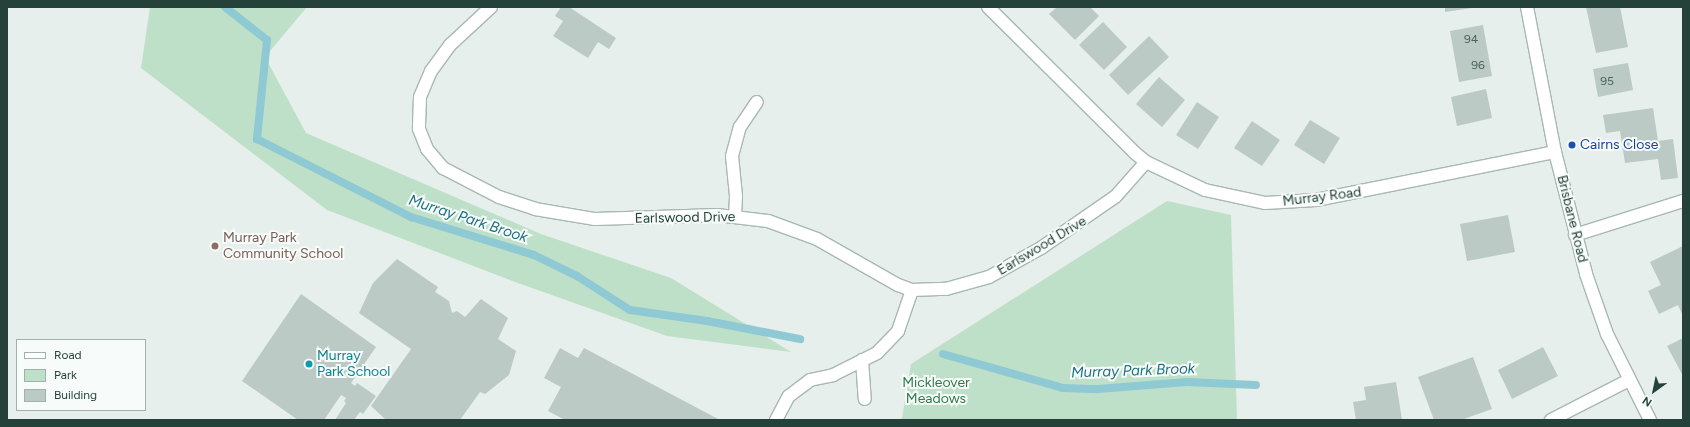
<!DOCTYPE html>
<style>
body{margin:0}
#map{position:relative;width:1690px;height:427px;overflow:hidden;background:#e6efeb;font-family:Figtree,sans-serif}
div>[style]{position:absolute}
.green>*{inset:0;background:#bfe0c8}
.stream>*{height:8px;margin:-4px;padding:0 4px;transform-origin:4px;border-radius:4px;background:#8ec9d4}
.building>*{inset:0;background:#bbcac4}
.roads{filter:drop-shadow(1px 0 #a8b8b2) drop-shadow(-1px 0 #a8b8b2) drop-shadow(0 1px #a8b8b2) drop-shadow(0 -1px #a8b8b2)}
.lane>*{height:12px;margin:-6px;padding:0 6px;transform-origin:6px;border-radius:6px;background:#fff}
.street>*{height:12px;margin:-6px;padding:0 6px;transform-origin:6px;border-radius:6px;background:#fff}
.secondary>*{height:12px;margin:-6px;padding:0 6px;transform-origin:6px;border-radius:6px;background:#fff}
.dots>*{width:11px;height:11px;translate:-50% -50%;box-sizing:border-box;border:2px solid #f7fbf9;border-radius:50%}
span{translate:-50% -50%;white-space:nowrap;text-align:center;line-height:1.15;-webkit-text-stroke:4px #f7fbf9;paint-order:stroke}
.number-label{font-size:12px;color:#4a645c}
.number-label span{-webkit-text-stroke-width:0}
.transit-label{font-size:14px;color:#164399}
.left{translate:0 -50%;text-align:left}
.street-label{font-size:14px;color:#24423a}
.education-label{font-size:14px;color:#785e54}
.culture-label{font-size:14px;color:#0d838f}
.park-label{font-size:14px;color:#2d7a4b}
.water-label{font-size:15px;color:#1c6f80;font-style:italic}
.frame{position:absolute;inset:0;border:8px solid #24423a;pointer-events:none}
.legend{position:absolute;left:16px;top:339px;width:130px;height:72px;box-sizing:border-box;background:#f7fbf9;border:1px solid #a3b1ad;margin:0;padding:5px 7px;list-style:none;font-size:12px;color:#24423a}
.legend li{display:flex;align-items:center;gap:8px;height:20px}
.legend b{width:20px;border:1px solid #a3b1ad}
.north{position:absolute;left:1634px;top:371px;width:40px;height:40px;-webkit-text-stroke:3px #f7fbf9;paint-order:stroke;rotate:213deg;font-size:11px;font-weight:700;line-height:16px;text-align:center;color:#24423a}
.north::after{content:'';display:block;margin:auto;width:14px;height:18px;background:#24423a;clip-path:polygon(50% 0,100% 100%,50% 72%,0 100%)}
</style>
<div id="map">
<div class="green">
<div style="clip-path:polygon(150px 7px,307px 7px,265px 57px,306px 133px,541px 234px,671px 278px,791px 352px,667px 336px,518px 283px,327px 210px,141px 68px)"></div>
<div style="clip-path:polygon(1167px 201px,1231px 215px,1237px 420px,900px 420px,902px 418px,911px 364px)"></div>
</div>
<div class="stream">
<div style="left:225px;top:7px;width:53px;rotate:38.2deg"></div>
<div style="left:267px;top:40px;width:100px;rotate:95.8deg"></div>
<div style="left:257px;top:139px;width:173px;rotate:26.9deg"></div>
<div style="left:411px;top:217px;width:129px;rotate:17.2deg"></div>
<div style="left:534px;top:255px;width:48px;rotate:26deg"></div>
<div style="left:577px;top:276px;width:63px;rotate:32.7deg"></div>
<div style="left:630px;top:310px;width:78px;rotate:8.1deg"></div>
<div style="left:707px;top:321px;width:95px;rotate:11deg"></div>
<div style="left:943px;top:354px;width:125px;rotate:15.8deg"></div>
<div style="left:1063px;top:388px;width:35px;rotate:2deg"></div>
<div style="left:1098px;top:389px;width:89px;rotate:-4.5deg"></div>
<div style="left:1187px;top:382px;width:69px;rotate:2.5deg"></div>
</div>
<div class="building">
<div style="clip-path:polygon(561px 7px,569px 7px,616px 38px,609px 49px,598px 42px,588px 58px,553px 36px,563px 21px,555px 16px)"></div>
<div style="clip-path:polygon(1057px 7px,1090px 7px,1099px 16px,1075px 40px,1049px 14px)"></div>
<div style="clip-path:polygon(1445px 7px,1472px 7px,1472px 8px,1445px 12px)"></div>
<div style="clip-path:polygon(1586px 7px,1620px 7px,1628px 47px,1596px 53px)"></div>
<div style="clip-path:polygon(1103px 22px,1127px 47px,1104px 70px,1079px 45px)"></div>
<div style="clip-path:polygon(1483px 25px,1492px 76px,1459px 82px,1450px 31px)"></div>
<div style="clip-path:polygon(1149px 36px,1169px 57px,1128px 95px,1109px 75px)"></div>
<div style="clip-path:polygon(1628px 63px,1633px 90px,1598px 97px,1593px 69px)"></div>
<div style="clip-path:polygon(1159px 77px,1185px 100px,1162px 127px,1136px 104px)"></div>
<div style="clip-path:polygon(1486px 89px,1492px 118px,1457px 126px,1451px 97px)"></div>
<div style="clip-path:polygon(1197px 102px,1219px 117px,1198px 149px,1176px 135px)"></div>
<div style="clip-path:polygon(1653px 108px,1658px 141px,1673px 139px,1678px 178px,1661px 180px,1658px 159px,1625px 163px,1620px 131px,1606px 133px,1603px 115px)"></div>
<div style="clip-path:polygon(1310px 120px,1340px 138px,1324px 164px,1294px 145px)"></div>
<div style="clip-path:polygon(1252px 121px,1280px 140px,1262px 166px,1234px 148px)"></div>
<div style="clip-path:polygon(1508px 215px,1515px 252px,1467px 261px,1460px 224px)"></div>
<div style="clip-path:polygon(1683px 246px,1683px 316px,1678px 305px,1659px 314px,1648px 291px,1661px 285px,1650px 262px)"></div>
<div style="clip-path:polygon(397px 259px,438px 287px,435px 292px,449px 301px,452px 313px,457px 311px,465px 317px,481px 299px,508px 318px,498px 339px,516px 351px,509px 375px,485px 394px,480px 392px,460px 420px,386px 420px,371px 406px,411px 349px,359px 313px,373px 283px)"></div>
<div style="clip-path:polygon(301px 294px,376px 347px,351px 383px,355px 386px,357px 383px,376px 396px,363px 414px,360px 412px,354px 420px,335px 420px,346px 403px,344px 401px,346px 398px,341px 395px,324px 420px,298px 420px,242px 381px)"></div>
<div style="clip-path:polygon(1683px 338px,1683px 376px,1667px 346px)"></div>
<div style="clip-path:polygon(1543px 347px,1558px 376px,1512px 399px,1498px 370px)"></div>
<div style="clip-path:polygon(560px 348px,578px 358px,584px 348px,720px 420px,565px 420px,548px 411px,561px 387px,544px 378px)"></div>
<div style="clip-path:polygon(1473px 357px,1492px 409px,1461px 420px,1434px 420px,1418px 377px)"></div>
<div style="clip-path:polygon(1396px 382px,1402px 420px,1356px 420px,1353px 402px,1366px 400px,1364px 387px)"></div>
</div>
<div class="roads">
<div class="lane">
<div style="left:735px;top:216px;width:20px;rotate:-87deg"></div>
<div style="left:736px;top:196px;width:40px;rotate:-95.7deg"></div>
<div style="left:732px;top:156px;width:30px;rotate:-75deg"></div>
<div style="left:740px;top:127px;width:30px;rotate:-56deg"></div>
<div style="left:862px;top:360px;width:39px;rotate:86deg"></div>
<div style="left:776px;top:420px;width:27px;rotate:-62deg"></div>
<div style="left:789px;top:396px;width:26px;rotate:-37deg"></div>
<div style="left:810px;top:380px;width:24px;rotate:-12deg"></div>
<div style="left:833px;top:375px;width:49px;rotate:-26.6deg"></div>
<div style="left:877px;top:353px;width:30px;rotate:-46deg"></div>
<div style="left:898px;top:331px;width:43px;rotate:-71.1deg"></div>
</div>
<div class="street">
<div style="left:491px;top:7px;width:56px;rotate:137.2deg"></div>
<div style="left:450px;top:45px;width:32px;rotate:126deg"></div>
<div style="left:431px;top:71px;width:28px;rotate:113deg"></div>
<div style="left:420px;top:97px;width:32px;rotate:92deg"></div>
<div style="left:419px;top:129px;width:22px;rotate:68deg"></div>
<div style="left:427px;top:149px;width:25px;rotate:50deg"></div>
<div style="left:443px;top:168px;width:63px;rotate:27.4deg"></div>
<div style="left:499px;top:197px;width:38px;rotate:18deg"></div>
<div style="left:535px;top:209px;width:61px;rotate:9.5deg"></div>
<div style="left:595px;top:219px;width:122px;rotate:-1.9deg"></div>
<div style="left:717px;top:215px;width:51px;rotate:6.7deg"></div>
<div style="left:768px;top:221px;width:52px;rotate:20.2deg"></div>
<div style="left:817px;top:239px;width:93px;rotate:29.6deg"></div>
<div style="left:898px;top:285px;width:15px;rotate:20deg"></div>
<div style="left:912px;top:290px;width:34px;rotate:-2deg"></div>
<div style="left:946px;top:289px;width:45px;rotate:-15.6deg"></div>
<div style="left:989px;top:277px;width:60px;rotate:-29.1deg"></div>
<div style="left:1041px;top:248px;width:91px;rotate:-34.7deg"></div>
<div style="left:1116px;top:196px;width:45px;rotate:-48.6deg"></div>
<div style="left:988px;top:7px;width:207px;rotate:44.8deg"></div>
<div style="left:1135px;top:153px;width:14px;rotate:39deg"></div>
<div style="left:1146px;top:162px;width:65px;rotate:25.4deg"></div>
<div style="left:1205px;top:190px;width:61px;rotate:12.2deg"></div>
<div style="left:1265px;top:203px;width:51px;rotate:-3.4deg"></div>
<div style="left:1316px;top:200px;width:244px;rotate:-11.4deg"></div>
<div style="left:1575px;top:235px;width:113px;rotate:-17.5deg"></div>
<div style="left:1551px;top:420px;width:88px;rotate:-27.1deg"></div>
</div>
<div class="secondary">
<div style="left:1527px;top:7px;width:148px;rotate:79.1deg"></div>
<div style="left:1555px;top:152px;width:126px;rotate:75.7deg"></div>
<div style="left:1586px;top:274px;width:64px;rotate:70.7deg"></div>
<div style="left:1607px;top:334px;width:96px;rotate:63.4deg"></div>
</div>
</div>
<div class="dots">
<div style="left:1572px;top:145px;background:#1a4fb4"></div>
<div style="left:215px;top:246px;background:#8d6e63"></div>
<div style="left:309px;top:364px;background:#0f9aa8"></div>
</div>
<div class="number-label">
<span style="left:1471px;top:40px">94</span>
<span style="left:1478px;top:66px">96</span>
<span style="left:1607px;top:82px">95</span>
</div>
<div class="transit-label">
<span class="left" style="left:1580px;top:145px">Cairns Close</span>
</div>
<div class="street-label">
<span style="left:1322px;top:197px;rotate:-7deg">Murray Road</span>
<span style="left:685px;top:218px;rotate:-1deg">Earlswood Drive</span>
<span style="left:1572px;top:219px;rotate:76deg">Brisbane Road</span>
<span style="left:1042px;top:246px;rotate:-31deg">Earlswood Drive</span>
</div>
<div class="education-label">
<span class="left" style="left:223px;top:246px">Murray Park<br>Community School</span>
</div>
<div class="culture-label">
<span class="left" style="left:317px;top:364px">Murray<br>Park School</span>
</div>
<div class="park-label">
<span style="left:936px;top:391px">Mickleover<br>Meadows</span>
</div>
<div class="water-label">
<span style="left:468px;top:219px;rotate:18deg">Murray Park Brook</span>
<span style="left:1133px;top:371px;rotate:-2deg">Murray Park Brook</span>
</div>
<div class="frame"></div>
<ul class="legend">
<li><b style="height:5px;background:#fff"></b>Road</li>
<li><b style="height:11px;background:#bfe0c8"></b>Park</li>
<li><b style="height:11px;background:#bbcac4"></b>Building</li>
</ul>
<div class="north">N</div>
</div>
